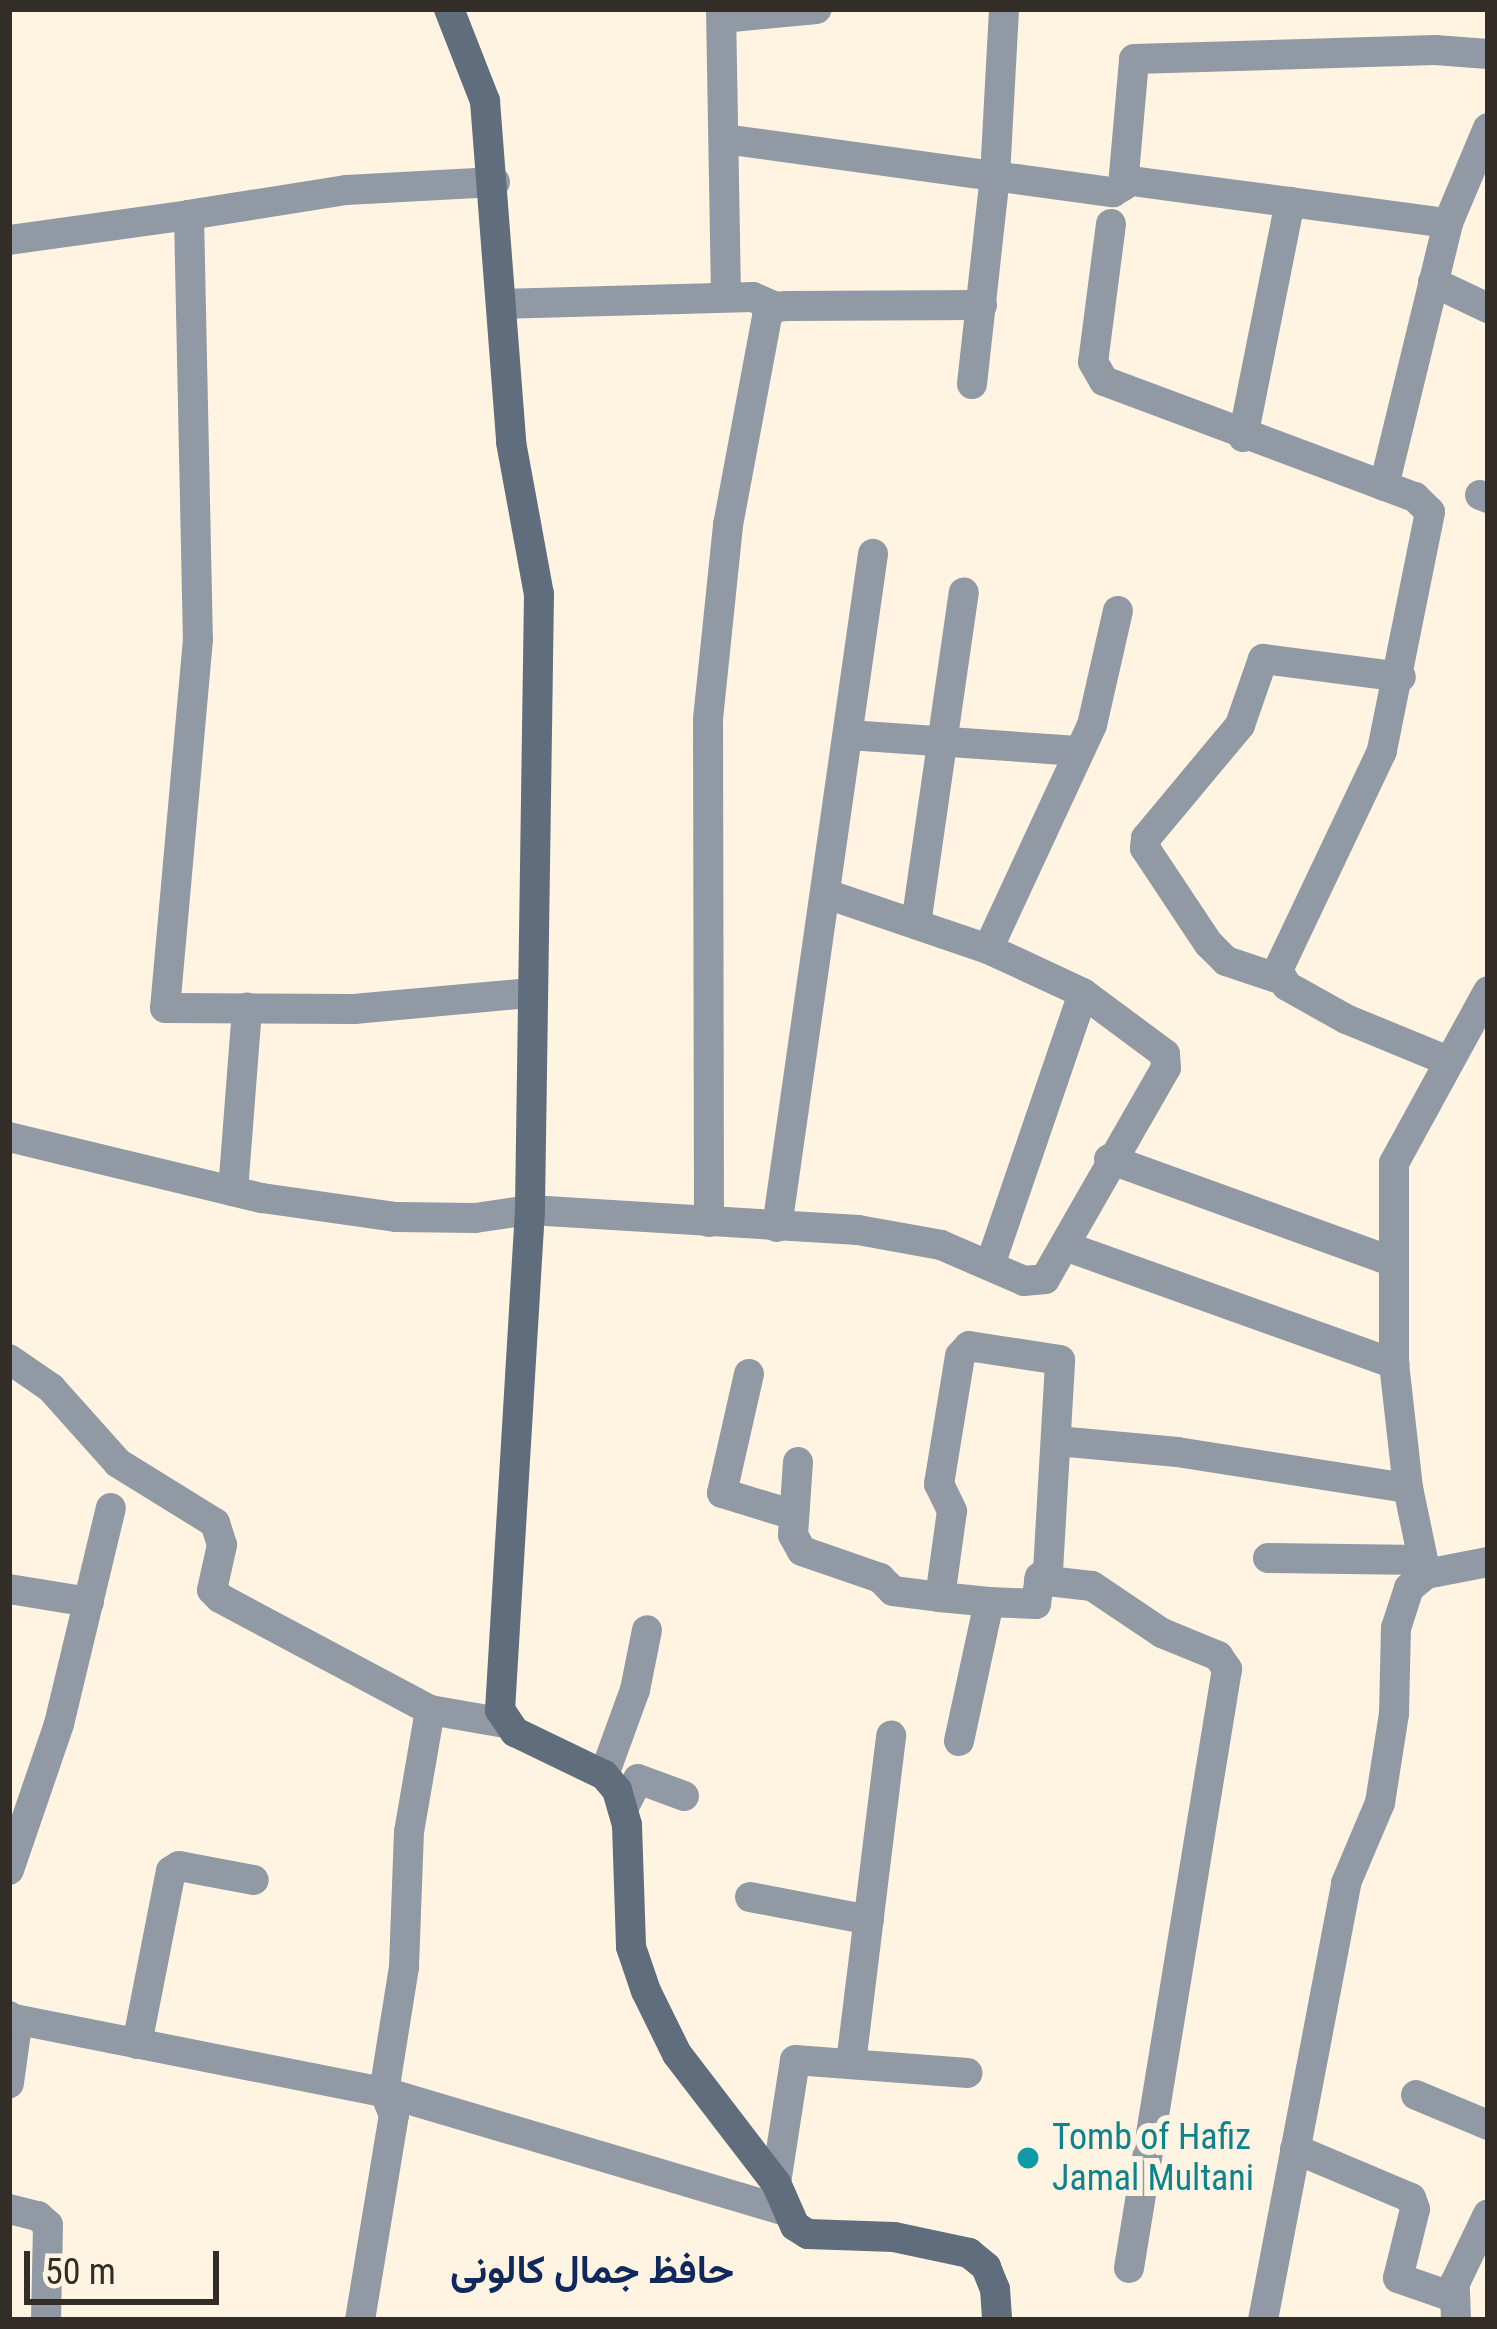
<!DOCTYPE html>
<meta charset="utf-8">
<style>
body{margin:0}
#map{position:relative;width:1497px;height:2329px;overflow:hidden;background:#fff4e2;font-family:"Roboto Condensed",Vazirmatn,sans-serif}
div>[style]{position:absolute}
.street>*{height:30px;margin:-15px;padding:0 15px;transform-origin:15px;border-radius:15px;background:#9099a4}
.secondary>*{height:30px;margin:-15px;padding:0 15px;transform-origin:15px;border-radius:15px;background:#606d7d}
.dots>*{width:33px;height:33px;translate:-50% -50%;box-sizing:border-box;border:6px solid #fff4e2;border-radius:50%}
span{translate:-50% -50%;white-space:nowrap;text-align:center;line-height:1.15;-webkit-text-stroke:12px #fff4e2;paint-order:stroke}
.culture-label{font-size:36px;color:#0d838f}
.left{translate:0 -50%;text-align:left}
.neighbourhood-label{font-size:39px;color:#0f285d;font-weight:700}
.frame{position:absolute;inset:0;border:12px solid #322d27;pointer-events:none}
.scale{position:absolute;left:24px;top:2251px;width:195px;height:54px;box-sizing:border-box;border:6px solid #322d27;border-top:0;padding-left:15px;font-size:36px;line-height:42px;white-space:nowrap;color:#322d27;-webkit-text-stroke:9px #fff4e2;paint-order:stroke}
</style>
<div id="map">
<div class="street">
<div style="left:721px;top:9px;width:288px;rotate:89deg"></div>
<div style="left:722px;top:18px;width:95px;rotate:-5.4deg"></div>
<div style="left:724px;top:139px;width:393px;rotate:7.8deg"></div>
<div style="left:1113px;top:192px;width:12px;rotate:-31deg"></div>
<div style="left:1123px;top:186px;width:127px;rotate:-85deg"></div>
<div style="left:1134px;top:59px;width:301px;rotate:-1.7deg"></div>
<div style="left:1435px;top:50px;width:53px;rotate:4.3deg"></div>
<div style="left:1124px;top:180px;width:327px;rotate:7.6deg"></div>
<div style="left:495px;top:182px;width:149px;rotate:176.9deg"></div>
<div style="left:346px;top:190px;width:159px;rotate:171deg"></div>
<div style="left:189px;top:215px;width:424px;rotate:88.8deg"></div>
<div style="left:198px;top:639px;width:370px;rotate:95.1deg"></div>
<div style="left:165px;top:1008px;width:189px;rotate:0.3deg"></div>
<div style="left:354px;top:1009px;width:178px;rotate:-5.2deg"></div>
<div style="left:1111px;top:224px;width:139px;rotate:97.4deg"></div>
<div style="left:1093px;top:362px;width:22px;rotate:60deg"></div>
<div style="left:1104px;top:381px;width:332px;rotate:20.5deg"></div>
<div style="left:1415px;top:497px;width:21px;rotate:45deg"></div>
<div style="left:1430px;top:512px;width:244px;rotate:101.4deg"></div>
<div style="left:1382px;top:751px;width:242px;rotate:115.4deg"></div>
<div style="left:1278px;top:970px;width:18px;rotate:61deg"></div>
<div style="left:1287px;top:986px;width:68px;rotate:29.2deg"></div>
<div style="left:1346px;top:1019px;width:110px;rotate:22.4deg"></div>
<div style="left:9px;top:240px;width:182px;rotate:-7.9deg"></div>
<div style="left:1433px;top:282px;width:61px;rotate:25.3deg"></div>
<div style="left:502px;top:304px;width:251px;rotate:-1.6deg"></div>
<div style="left:753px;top:297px;width:24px;rotate:24deg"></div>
<div style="left:972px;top:384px;width:209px;rotate:-83.7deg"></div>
<div style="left:995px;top:176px;width:167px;rotate:-86.9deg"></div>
<div style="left:1243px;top:437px;width:240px;rotate:-78.7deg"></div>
<div style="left:1384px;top:486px;width:271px;rotate:-76.3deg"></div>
<div style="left:1448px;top:223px;width:103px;rotate:-67.2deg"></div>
<div style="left:1480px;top:495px;width:9px;rotate:21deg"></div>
<div style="left:849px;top:735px;width:229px;rotate:4deg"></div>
<div style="left:916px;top:924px;width:335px;rotate:-81.8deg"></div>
<div style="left:988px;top:949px;width:247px;rotate:-65.1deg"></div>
<div style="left:1092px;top:725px;width:117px;rotate:-77.2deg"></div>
<div style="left:1280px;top:979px;width:57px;rotate:-161.6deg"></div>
<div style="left:1226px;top:961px;width:25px;rotate:-135deg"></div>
<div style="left:1208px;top:943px;width:114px;rotate:-123.6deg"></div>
<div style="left:1145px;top:848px;width:10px;rotate:-84deg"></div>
<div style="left:1146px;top:838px;width:147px;rotate:-50.2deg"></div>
<div style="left:1240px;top:725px;width:70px;rotate:-70.8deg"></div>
<div style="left:1263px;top:659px;width:139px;rotate:7.4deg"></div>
<div style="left:9px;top:1137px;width:260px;rotate:13.6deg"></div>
<div style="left:262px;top:1198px;width:135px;rotate:8.1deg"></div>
<div style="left:396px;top:1217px;width:79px;rotate:0.7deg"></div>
<div style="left:475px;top:1218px;width:56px;rotate:-8.3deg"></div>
<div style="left:530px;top:1210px;width:329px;rotate:3.5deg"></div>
<div style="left:858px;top:1230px;width:84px;rotate:10.2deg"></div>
<div style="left:941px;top:1245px;width:90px;rotate:23.4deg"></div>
<div style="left:1024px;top:1281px;width:21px;rotate:-5deg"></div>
<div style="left:1045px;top:1279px;width:243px;rotate:-60.2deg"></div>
<div style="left:1166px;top:1068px;width:14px;rotate:-94deg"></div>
<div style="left:1165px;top:1054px;width:102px;rotate:-143.4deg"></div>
<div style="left:1083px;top:993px;width:105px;rotate:-155.1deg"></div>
<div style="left:988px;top:949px;width:171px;rotate:-161.2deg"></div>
<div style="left:1109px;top:1159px;width:300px;rotate:19.9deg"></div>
<div style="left:233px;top:1191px;width:184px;rotate:-85.6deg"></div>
<div style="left:709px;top:1222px;width:503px;rotate:-90.11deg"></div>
<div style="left:708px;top:719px;width:195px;rotate:-84.1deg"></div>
<div style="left:728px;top:525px;width:213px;rotate:-79.4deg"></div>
<div style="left:767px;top:316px;width:12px;rotate:-48deg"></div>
<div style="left:775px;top:307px;width:12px;rotate:-5deg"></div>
<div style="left:787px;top:306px;width:195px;rotate:-0.3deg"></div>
<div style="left:777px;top:1227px;width:680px;rotate:-81.88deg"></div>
<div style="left:1065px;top:1246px;width:350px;rotate:19.7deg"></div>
<div style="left:990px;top:1265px;width:287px;rotate:-71.1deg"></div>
<div style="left:9px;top:1359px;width:51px;rotate:34.6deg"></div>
<div style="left:51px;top:1388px;width:101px;rotate:48.2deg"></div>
<div style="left:118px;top:1463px;width:114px;rotate:31.7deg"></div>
<div style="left:215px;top:1523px;width:23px;rotate:72deg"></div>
<div style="left:222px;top:1545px;width:46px;rotate:102.5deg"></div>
<div style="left:212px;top:1590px;width:11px;rotate:45deg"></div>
<div style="left:220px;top:1598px;width:238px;rotate:28.1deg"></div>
<div style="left:430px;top:1710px;width:76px;rotate:9.8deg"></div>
<div style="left:749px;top:1374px;width:122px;rotate:102.8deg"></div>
<div style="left:722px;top:1493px;width:75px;rotate:17deg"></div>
<div style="left:1057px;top:1441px;width:121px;rotate:5.2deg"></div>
<div style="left:1177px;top:1452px;width:234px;rotate:8.9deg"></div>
<div style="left:798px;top:1462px;width:73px;rotate:93.9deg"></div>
<div style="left:793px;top:1535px;width:18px;rotate:61deg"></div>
<div style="left:802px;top:1551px;width:83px;rotate:19.1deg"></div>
<div style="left:880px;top:1578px;width:18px;rotate:45deg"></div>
<div style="left:893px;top:1591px;width:47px;rotate:7.3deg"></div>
<div style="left:940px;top:1597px;width:49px;rotate:5.8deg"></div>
<div style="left:989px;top:1602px;width:47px;rotate:2.4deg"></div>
<div style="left:1036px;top:1604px;width:27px;rotate:-82deg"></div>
<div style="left:1040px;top:1577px;width:10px;rotate:-37deg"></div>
<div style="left:1048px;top:1571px;width:211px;rotate:-86.7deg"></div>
<div style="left:1060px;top:1360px;width:92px;rotate:-171.3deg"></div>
<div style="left:969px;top:1346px;width:13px;rotate:132deg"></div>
<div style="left:960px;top:1356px;width:130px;rotate:99.3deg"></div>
<div style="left:939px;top:1484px;width:30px;rotate:64deg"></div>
<div style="left:952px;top:1511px;width:87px;rotate:97.9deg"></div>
<div style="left:1268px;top:1558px;width:155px;rotate:0.7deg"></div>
<div style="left:1426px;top:1574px;width:88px;rotate:-101.8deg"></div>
<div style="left:1408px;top:1488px;width:125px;rotate:-96.4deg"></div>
<div style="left:1394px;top:1364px;width:201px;rotate:-90deg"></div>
<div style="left:1394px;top:1163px;width:196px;rotate:-61.3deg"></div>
<div style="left:1039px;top:1580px;width:53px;rotate:6.5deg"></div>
<div style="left:1092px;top:1586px;width:84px;rotate:33.9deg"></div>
<div style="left:1162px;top:1633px;width:61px;rotate:22.3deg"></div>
<div style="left:1218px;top:1656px;width:16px;rotate:55deg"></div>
<div style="left:1227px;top:1669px;width:607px;rotate:99.29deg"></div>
<div style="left:9px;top:1589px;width:81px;rotate:9.2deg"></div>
<div style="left:959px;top:1741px;width:142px;rotate:-77.8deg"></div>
<div style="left:604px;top:1775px;width:90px;rotate:-70deg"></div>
<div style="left:635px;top:1690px;width:61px;rotate:-78.7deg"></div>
<div style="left:624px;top:1807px;width:31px;rotate:-63deg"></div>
<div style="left:638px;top:1779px;width:49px;rotate:20.3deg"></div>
<div style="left:9px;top:1870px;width:154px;rotate:-71.1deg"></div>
<div style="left:59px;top:1724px;width:222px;rotate:-76.5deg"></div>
<div style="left:750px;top:1897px;width:121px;rotate:10.9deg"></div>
<div style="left:9px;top:2016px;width:12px;rotate:48deg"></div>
<div style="left:17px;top:2025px;width:59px;rotate:97.9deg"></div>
<div style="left:14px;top:2019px;width:377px;rotate:11.2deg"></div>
<div style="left:384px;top:2092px;width:419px;rotate:16.5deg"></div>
<div style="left:137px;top:2044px;width:176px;rotate:-78.9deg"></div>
<div style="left:171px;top:1871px;width:9px;rotate:-32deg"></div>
<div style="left:179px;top:1866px;width:76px;rotate:10.6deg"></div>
<div style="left:851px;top:2063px;width:330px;rotate:-83deg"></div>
<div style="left:1416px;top:2095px;width:78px;rotate:22.6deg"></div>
<div style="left:1295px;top:2149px;width:126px;rotate:22.9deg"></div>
<div style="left:1411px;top:2198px;width:12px;rotate:70deg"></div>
<div style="left:1415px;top:2209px;width:71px;rotate:103.8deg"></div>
<div style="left:1398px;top:2278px;width:58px;rotate:19.1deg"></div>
<div style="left:776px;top:2183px;width:124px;rotate:-81.2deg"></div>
<div style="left:795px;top:2060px;width:173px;rotate:4.3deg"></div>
<div style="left:9px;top:2209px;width:30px;rotate:14deg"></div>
<div style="left:38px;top:2216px;width:13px;rotate:42deg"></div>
<div style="left:48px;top:2225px;width:95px;rotate:91.2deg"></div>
<div style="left:360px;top:2320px;width:208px;rotate:-80.6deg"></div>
<div style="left:394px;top:2115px;width:25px;rotate:-113deg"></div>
<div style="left:384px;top:2092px;width:127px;rotate:-80.9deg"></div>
<div style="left:404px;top:1967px;width:135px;rotate:-87.9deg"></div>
<div style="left:409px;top:1832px;width:124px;rotate:-80.2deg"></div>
<div style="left:1263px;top:2320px;width:445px;rotate:-79.2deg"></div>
<div style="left:1346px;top:1883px;width:87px;rotate:-67deg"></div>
<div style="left:1380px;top:1803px;width:90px;rotate:-81.1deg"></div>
<div style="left:1394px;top:1714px;width:86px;rotate:-88.7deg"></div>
<div style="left:1396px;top:1628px;width:42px;rotate:-72deg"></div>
<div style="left:1409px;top:1588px;width:22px;rotate:-39deg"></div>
<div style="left:1426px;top:1574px;width:63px;rotate:-11deg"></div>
<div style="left:1456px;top:2320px;width:37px;rotate:-92deg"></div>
<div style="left:1455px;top:2283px;width:76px;rotate:-64.4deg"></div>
</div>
<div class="secondary">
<div style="left:449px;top:9px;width:99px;rotate:68.6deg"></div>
<div style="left:485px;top:101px;width:342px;rotate:85.6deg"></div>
<div style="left:511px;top:442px;width:155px;rotate:79.6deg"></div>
<div style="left:539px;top:594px;width:616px;rotate:90.84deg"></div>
<div style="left:530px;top:1210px;width:501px;rotate:93.43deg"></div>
<div style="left:500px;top:1710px;width:27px;rotate:56deg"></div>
<div style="left:515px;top:1732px;width:99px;rotate:25.8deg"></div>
<div style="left:604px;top:1775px;width:20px;rotate:49deg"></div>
<div style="left:617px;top:1790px;width:36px;rotate:74deg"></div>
<div style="left:627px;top:1825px;width:122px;rotate:88.1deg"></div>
<div style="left:631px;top:1947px;width:46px;rotate:71.2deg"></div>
<div style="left:646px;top:1991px;width:70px;rotate:63.8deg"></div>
<div style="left:677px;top:2054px;width:163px;rotate:52.5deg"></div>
<div style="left:776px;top:2183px;width:47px;rotate:66.2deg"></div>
<div style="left:795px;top:2226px;width:15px;rotate:32deg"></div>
<div style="left:808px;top:2234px;width:86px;rotate:2deg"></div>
<div style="left:894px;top:2237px;width:77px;rotate:12deg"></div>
<div style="left:969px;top:2253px;width:22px;rotate:39deg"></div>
<div style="left:986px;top:2267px;width:24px;rotate:68deg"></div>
<div style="left:995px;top:2289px;width:31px;rotate:86deg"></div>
</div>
<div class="dots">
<div style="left:1028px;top:2158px;background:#0f9aa8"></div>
</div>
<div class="culture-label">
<span class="left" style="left:1052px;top:2158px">Tomb of Hafiz<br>Jamal Multani</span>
</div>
<div class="neighbourhood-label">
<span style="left:592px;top:2270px">حافظ جمال کالونی</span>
</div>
<div class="frame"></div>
<div class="scale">50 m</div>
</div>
